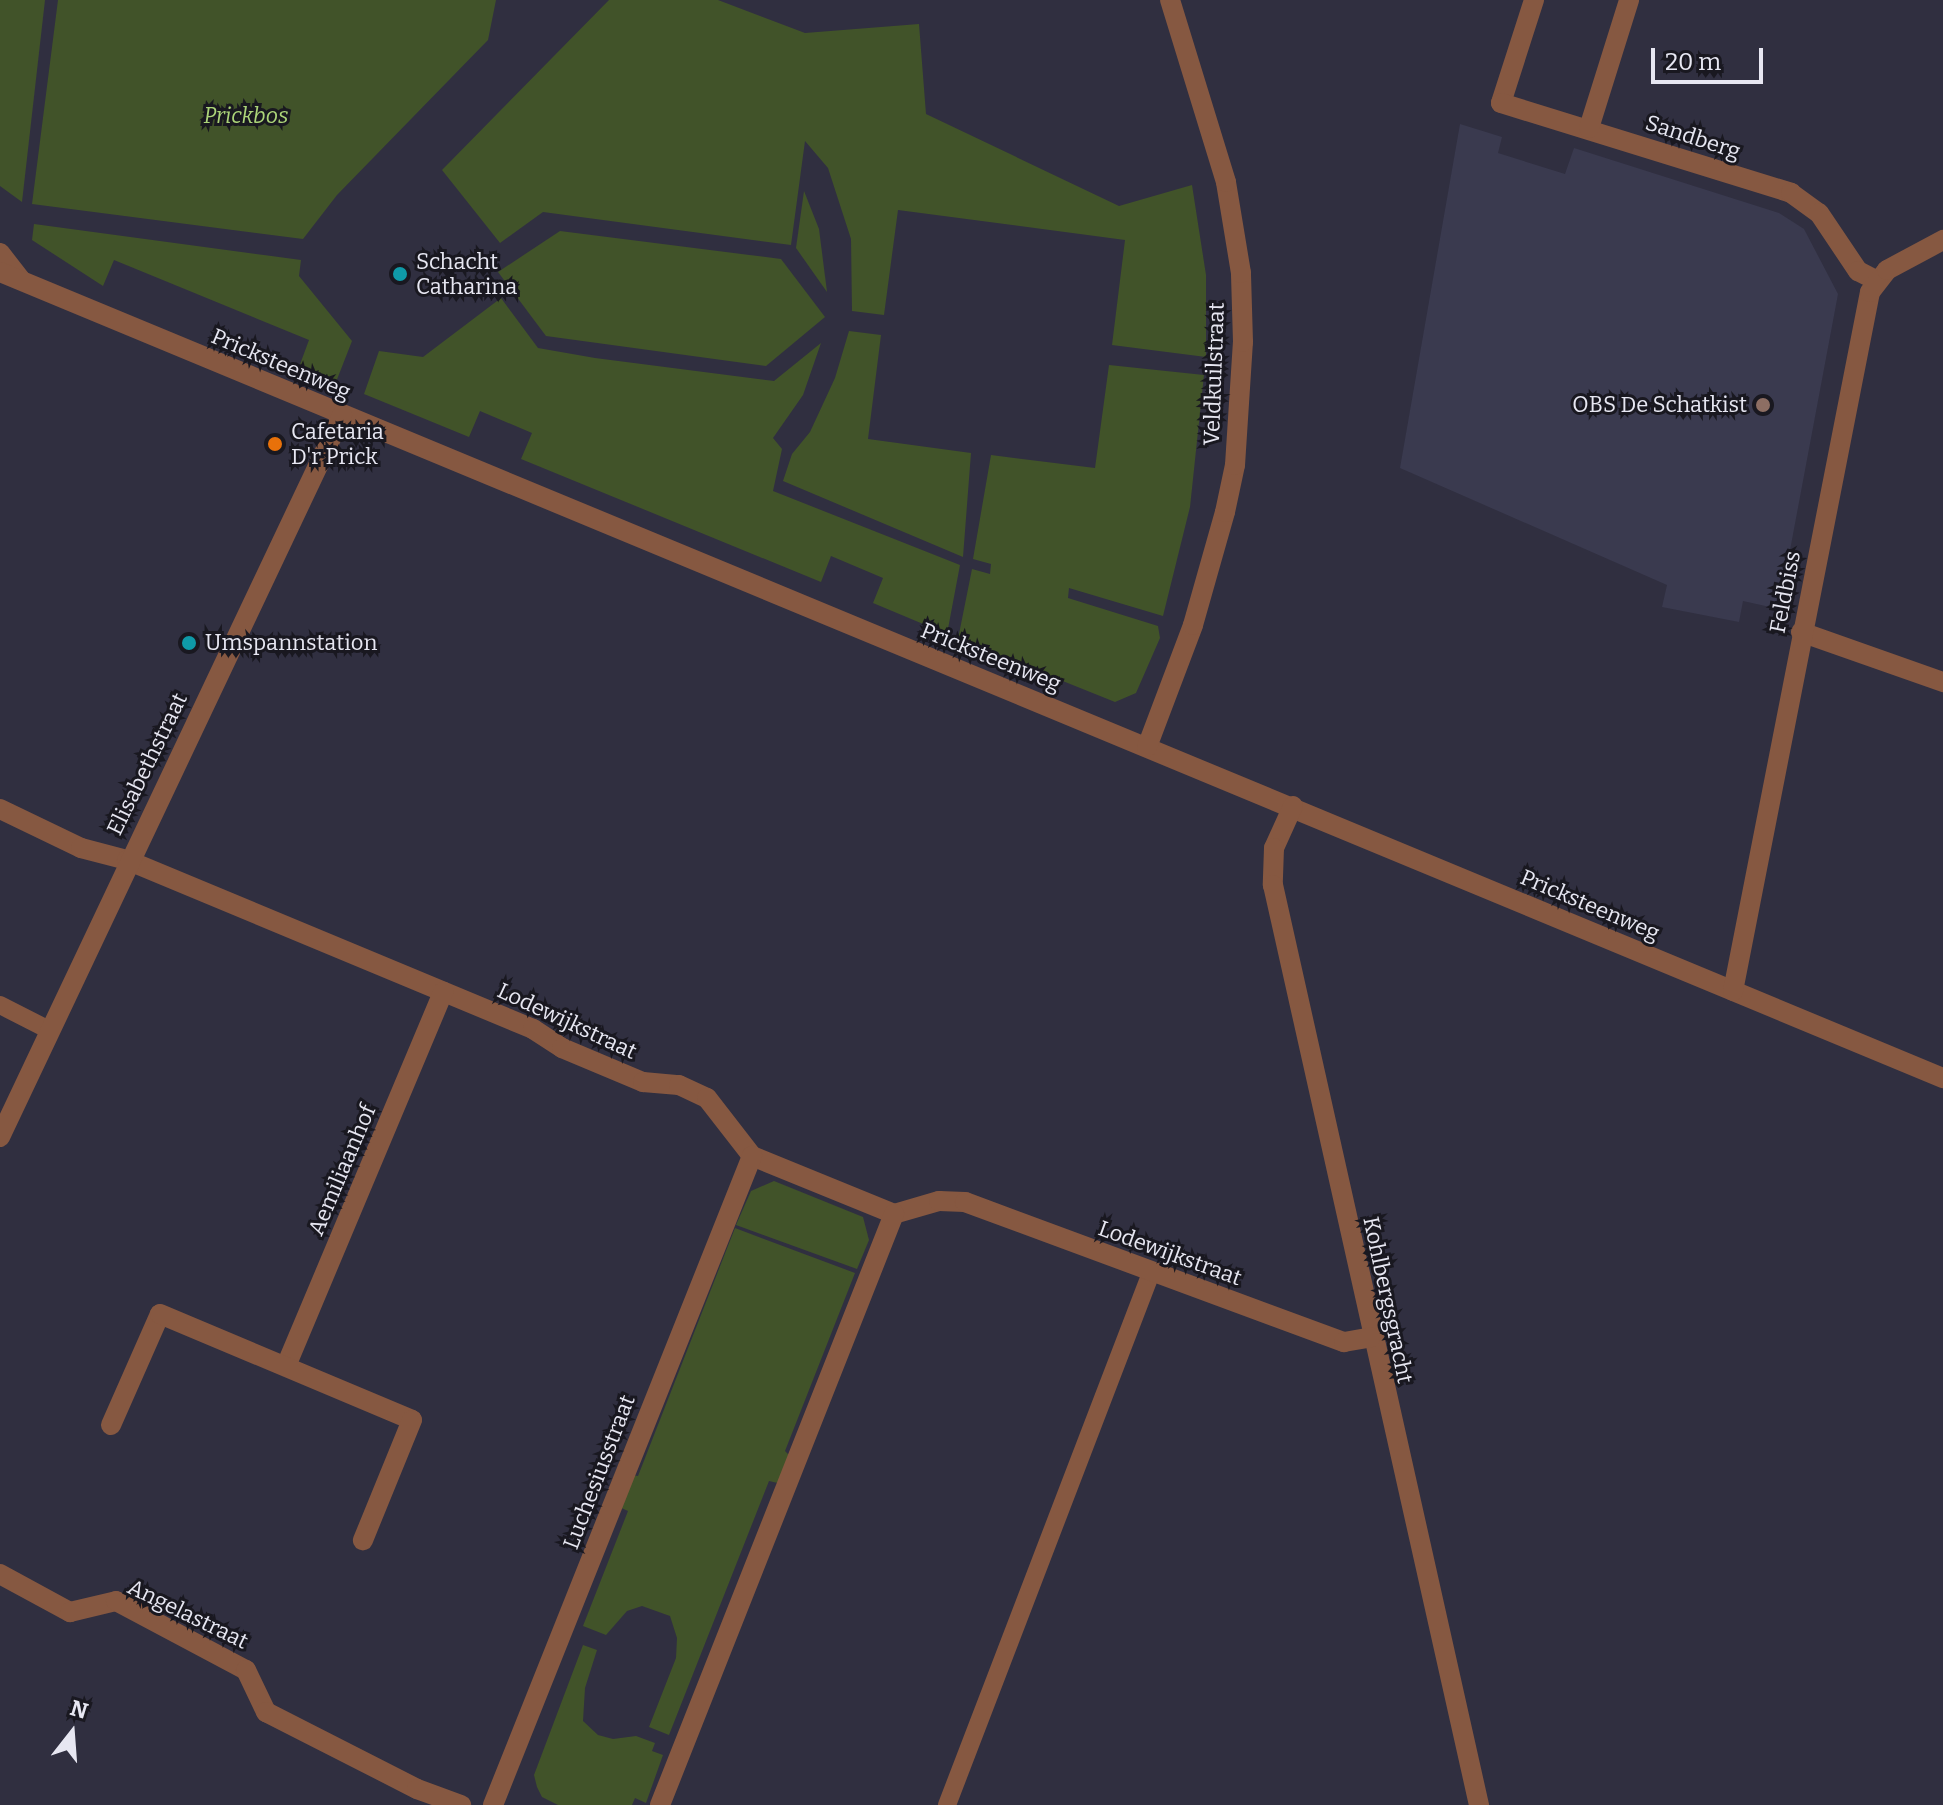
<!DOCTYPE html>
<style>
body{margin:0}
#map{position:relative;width:1943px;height:1805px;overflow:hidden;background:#302f40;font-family:Bitter,serif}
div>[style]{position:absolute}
.built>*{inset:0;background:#3a3a4f}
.green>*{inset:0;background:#415329}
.lane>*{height:18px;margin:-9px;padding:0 9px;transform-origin:9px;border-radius:9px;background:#865841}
.street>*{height:20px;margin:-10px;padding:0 10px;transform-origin:10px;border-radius:10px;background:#865841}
.dots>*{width:22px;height:22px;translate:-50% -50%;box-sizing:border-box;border:4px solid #191820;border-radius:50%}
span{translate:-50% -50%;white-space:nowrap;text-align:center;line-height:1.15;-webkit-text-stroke:6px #191820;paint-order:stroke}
.park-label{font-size:22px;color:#acd479;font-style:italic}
.street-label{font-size:22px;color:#e7e7f2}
.poi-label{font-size:22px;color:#e7e7f2}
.left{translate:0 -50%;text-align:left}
.right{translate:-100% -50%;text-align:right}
.north{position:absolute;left:32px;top:1693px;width:80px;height:80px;-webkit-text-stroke:6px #191820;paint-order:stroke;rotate:17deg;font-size:22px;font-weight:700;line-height:32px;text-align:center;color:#e7e7f2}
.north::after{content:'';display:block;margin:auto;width:28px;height:36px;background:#e7e7f2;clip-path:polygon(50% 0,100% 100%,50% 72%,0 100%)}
.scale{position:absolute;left:1651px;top:48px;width:112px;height:36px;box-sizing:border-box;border:4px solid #e7e7f2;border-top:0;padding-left:10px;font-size:24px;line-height:28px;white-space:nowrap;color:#e7e7f2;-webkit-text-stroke:6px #191820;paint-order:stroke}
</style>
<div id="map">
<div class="built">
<div style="clip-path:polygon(1460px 124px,1502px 137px,1498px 153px,1565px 174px,1574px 148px,1779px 213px,1804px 229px,1838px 294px,1779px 609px,1743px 601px,1739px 622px,1662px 607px,1667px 585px,1400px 468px)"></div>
</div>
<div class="green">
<div style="clip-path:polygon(0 0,45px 0,22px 202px,0 186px)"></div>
<div style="clip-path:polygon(58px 0,496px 0,488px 40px,337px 195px,303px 239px,32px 204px)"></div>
<div style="clip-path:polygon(609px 0,718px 0,805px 33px,919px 24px,926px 114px,1119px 206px,1192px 185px,1206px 275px,1206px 357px,1112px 345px,1125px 240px,898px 210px,884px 315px,852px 311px,851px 239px,828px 168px,805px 141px,791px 245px,543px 212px,500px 243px,442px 170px)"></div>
<div style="clip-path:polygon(804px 191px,819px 229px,827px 292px,796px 248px)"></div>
<div style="clip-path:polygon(34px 224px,301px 260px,299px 276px,352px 341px,336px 382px,299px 367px,309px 340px,114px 260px,103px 286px,32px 240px)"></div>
<div style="clip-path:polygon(560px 231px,781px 259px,825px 317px,766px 366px,546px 336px,498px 272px)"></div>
<div style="clip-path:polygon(501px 298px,538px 348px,595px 358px,774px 381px,821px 343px,803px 395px,773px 438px,782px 449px,773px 491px,960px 565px,947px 634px,873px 603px,883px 578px,831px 556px,821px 582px,521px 459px,532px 433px,480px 411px,469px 437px,364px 394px,379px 351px,423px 357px)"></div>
<div style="clip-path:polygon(849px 331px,881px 335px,868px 439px,971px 453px,963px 557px,783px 481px,792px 454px,810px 432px,835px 378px)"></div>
<div style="clip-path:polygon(1109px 365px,1204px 375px,1190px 507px,1163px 616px,1069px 588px,1068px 598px,1158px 626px,1160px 638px,1136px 693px,1115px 702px,958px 639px,972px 569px,990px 574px,991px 564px,973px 559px,991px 455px,1095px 468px)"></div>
<div style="clip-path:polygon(774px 1181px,863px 1217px,869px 1240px,857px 1269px,736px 1225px,751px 1191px)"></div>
<div style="clip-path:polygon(735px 1228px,855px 1273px,785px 1451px,792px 1458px,782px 1484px,769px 1481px,669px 1735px,649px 1727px,676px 1658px,677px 1638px,670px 1616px,642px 1606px,627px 1611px,606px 1635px,583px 1626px,628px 1511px,617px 1506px,630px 1475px,638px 1476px)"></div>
<div style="clip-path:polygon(583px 1645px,597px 1650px,585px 1688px,583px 1721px,598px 1735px,613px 1739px,636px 1736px,655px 1743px,652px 1751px,663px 1755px,646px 1803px,635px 1798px,632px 1805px,558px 1805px,542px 1797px,537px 1787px,534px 1775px)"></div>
</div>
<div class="lane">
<div style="left:0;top:1005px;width:55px;rotate:27deg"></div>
<div style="left:947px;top:1805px;width:570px;rotate:-69.02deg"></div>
</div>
<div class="street">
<div style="left:1534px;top:0;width:108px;rotate:107.8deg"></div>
<div style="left:1501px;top:103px;width:304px;rotate:17.2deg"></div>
<div style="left:1791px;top:193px;width:34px;rotate:36deg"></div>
<div style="left:1819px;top:213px;width:70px;rotate:56.1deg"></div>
<div style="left:1858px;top:271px;width:20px;rotate:27deg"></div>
<div style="left:1589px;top:128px;width:134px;rotate:-72.6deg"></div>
<div style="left:0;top:253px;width:34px;rotate:52deg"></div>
<div style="left:0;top:272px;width:2104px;rotate:22.53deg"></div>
<div style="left:1801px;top:632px;width:151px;rotate:19.4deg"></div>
<div style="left:1147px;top:747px;width:130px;rotate:-69.3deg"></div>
<div style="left:1193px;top:625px;width:117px;rotate:-74.2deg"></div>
<div style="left:1225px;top:512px;width:48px;rotate:-78deg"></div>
<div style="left:1235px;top:465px;width:123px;rotate:-86.3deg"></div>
<div style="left:1243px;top:342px;width:69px;rotate:-91.7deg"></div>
<div style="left:1241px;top:273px;width:92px;rotate:-99.4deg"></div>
<div style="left:1226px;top:182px;width:190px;rotate:-107.1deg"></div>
<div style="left:1293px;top:806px;width:46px;rotate:114.3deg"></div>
<div style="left:1274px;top:848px;width:37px;rotate:92deg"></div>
<div style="left:1273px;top:885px;width:943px;rotate:77.38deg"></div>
<div style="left:0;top:809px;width:90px;rotate:25.7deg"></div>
<div style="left:81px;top:848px;width:48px;rotate:14.6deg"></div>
<div style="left:127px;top:860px;width:440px;rotate:22.6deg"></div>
<div style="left:533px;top:1029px;width:35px;rotate:33deg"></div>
<div style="left:562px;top:1048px;width:88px;rotate:22.8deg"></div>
<div style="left:643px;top:1082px;width:36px;rotate:5deg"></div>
<div style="left:679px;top:1085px;width:31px;rotate:25deg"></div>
<div style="left:707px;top:1098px;width:73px;rotate:52.2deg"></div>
<div style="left:752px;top:1156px;width:153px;rotate:22.2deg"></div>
<div style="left:894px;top:1214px;width:47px;rotate:-16.1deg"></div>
<div style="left:939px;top:1201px;width:26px;rotate:2deg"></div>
<div style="left:965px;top:1202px;width:404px;rotate:20.3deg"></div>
<div style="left:1344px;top:1342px;width:27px;rotate:-10deg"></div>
<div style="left:1733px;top:991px;width:712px;rotate:-78.91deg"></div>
<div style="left:1870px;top:292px;width:28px;rotate:-52deg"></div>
<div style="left:1887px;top:270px;width:64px;rotate:-28.2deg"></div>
<div style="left:0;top:1137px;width:799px;rotate:-64.65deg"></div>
<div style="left:286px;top:1366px;width:406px;rotate:-67.2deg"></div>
<div style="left:111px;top:1425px;width:121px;rotate:-66.2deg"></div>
<div style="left:160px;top:1314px;width:273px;rotate:22.8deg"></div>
<div style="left:412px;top:1420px;width:130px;rotate:112.2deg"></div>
<div style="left:0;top:1574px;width:80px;rotate:28.5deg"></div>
<div style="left:70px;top:1612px;width:47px;rotate:-13.4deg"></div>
<div style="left:116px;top:1601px;width:147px;rotate:28deg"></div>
<div style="left:246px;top:1670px;width:47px;rotate:64.5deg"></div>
<div style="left:266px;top:1712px;width:169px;rotate:27deg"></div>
<div style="left:417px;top:1789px;width:47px;rotate:20deg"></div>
<div style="left:493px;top:1805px;width:699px;rotate:-68.24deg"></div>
<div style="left:660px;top:1805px;width:636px;rotate:-68.4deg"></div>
</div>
<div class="dots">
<div style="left:400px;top:274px;background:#0f9aa8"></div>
<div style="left:1763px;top:405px;background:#8d6e63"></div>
<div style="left:275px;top:444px;background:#e8710a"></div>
<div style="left:189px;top:643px;background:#0f9aa8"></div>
</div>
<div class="park-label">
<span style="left:246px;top:116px">Prickbos</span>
</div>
<div class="street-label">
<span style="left:1693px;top:137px;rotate:18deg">Sandberg</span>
<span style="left:281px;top:364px;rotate:23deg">Pricksteenweg</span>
<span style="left:1214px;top:374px;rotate:-88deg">Veldkuilstraat</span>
<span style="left:1785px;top:592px;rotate:-79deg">Feldbiss</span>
<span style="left:991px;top:657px;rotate:22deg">Pricksteenweg</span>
<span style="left:147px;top:764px;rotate:-64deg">Elisabethstraat</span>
<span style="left:1590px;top:905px;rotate:23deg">Pricksteenweg</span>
<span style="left:567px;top:1021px;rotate:25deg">Lodewijkstraat</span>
<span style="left:342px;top:1170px;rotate:-67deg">Aemiliaanhof</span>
<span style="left:1170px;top:1253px;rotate:20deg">Lodewijkstraat</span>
<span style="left:1388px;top:1300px;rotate:78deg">Kohlbergsgracht</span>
<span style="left:599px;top:1472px;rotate:-69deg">Luchesiusstraat</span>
<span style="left:188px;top:1614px;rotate:26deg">Angelastraat</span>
</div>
<div class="poi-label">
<span class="left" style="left:416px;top:274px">Schacht<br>Catharina</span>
<span class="right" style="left:1747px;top:405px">OBS De Schatkist</span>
<span class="left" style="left:291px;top:444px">Cafetaria<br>D'r Prick</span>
<span class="left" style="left:205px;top:643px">Umspannstation</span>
</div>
<div class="north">N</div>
<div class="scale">20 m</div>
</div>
